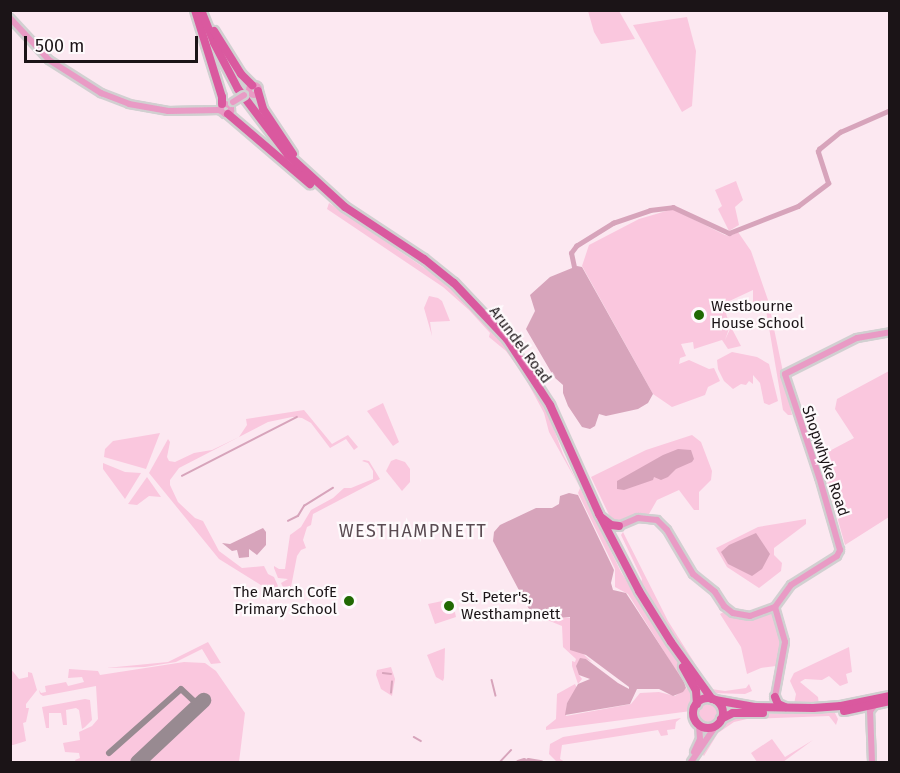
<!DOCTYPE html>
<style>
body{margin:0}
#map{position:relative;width:900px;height:773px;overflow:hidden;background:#fce8f1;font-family:"Fira Sans",sans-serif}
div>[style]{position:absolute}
.green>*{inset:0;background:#fac7de}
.round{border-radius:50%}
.water>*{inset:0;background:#d7a4bb}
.stream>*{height:1.5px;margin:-0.75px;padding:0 0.75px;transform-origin:0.75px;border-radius:0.75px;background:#d7a4bb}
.river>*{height:4.5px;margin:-2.25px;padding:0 2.25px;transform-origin:2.25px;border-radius:2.25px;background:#d7a4bb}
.taxiway>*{height:6px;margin:-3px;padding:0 3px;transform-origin:3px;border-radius:3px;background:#988a91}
.runway>*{height:15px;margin:-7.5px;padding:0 7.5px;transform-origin:7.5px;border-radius:7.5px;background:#988a91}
.roads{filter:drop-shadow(2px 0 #d1d0d1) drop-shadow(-2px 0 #d1d0d1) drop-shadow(0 2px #d1d0d1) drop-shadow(0 -2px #d1d0d1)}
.major>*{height:6px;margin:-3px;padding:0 3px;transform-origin:3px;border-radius:3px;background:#e99bc5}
.major>.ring{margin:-3px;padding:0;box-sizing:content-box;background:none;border:6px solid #e99bc5;border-radius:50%}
.highway>*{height:8px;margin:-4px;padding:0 4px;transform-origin:4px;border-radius:4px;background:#da599f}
.highway>.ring{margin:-4px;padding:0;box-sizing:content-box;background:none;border:8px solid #da599f;border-radius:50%}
.bridges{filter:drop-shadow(2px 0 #d1d0d1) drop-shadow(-2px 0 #d1d0d1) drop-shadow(0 2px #d1d0d1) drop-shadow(0 -2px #d1d0d1)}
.major-bridge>*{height:6px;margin:-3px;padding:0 3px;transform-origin:3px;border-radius:3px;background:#e99bc5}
.dots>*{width:16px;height:16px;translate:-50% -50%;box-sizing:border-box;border:3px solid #fefafc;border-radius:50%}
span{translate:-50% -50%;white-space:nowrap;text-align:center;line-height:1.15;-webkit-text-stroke:4.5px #fefafc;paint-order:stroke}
.poi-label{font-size:15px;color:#1b1417}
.left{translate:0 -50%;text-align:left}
.right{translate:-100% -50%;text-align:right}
.street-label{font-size:15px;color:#1b1417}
.quarter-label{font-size:18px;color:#5a4b52;letter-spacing:1.5px}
.frame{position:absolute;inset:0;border:12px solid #1b1417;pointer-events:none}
.scale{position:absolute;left:24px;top:36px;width:174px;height:27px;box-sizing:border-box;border:3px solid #1b1417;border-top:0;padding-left:8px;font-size:18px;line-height:21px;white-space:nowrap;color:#1b1417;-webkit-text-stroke:4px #fefafc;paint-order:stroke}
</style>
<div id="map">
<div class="green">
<div style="clip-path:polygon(588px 11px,619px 11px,635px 39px,601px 44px,594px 32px)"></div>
<div style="clip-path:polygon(687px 17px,696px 51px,692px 106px,682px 112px,633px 25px)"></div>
<div style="clip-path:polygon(736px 181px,743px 200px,735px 207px,739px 225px,729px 231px,718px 209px,722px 206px,715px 190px)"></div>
<div style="clip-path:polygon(329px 203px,433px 274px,460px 297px,496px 334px,523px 370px,548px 413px,563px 454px,579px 486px,549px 432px,544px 413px,523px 374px,506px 351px,489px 337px,490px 333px,469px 310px,443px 287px,327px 209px)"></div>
<div style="clip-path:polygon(673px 209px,725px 235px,730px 236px,738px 232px,751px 251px,768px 300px,792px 415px,788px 415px,783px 410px,766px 310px,753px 306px,753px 290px,723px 304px,730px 326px,725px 340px,731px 327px,741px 346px,728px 349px,722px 340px,694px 349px,693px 342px,681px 344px,686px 356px,680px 358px,679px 364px,689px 360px,709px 369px,714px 368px,720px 381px,708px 387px,705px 395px,672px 407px,653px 394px,582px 266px,589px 245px,639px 219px)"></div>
<div style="clip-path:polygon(429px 296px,438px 298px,442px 301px,450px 321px,430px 322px,432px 336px,424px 308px)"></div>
<div style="clip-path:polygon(732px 352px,757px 357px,769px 364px,778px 401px,769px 405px,764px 403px,760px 383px,753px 375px,753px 384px,749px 381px,746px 385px,741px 384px,733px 389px,724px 381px,718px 369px,717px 360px)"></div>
<div style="clip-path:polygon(889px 371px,889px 517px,845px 545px,820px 456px,854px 438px,835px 409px,837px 399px)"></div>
<div style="clip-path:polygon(383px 403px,399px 442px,393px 446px,367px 411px)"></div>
<div style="clip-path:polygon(304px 410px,332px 444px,348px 435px,358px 447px,354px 450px,346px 439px,330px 448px,311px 423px,302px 418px,292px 417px,268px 422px,179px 468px,170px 480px,170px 485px,178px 502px,195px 518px,203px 521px,219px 551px,242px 568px,264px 566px,268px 574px,274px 577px,278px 586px,277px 595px,219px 559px,149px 473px,168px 439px,170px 442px,167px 457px,169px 461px,175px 462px,194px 453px,212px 450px,239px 437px,247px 425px,246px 419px)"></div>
<div style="clip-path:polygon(160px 433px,146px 469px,104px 457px,105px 449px,113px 441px)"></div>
<div style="clip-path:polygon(692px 435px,701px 442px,712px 471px,711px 480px,699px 492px,699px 510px,694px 510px,679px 490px,657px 500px,649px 514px,619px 521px,611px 519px,591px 477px,646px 450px)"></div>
<div style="clip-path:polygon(396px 459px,405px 462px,410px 469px,410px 482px,402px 491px,386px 471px,391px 461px)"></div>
<div style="clip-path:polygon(364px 460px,369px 461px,380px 479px,313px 514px,311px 525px,307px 527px,303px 540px,306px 548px,301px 550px,297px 556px,291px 587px,294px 591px,302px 589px,303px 592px,292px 596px,286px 593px,281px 583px,288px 579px,278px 578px,274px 568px,274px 566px,279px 569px,285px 569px,290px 535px,301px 527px,311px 510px,333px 498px,344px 488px,351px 488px,373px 479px,373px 471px,368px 463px,362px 461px)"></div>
<div style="clip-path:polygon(103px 463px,125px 472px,141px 473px,125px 499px,103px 469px)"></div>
<div style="clip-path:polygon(147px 477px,161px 497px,149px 496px,137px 505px,128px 504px)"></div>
<div style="clip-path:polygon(580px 488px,621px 572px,690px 681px,697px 704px,691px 711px,546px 730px,546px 727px,556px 719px,557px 694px,575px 684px,577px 688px,567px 703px,566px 716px,631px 704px,640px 693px,659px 692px,675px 696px,687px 688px,628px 594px,615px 587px,615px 569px,578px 493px)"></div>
<div style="clip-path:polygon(806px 519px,806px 524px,774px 548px,774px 555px,782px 563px,781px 571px,759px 588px,727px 567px,716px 548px,758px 527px)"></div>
<div style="clip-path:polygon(623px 532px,668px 621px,711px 689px,725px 691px,746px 688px,749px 684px,752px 691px,745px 694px,710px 693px,640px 585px,642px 579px,621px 535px)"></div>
<div style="clip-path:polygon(452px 599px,456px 617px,435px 624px,428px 604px)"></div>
<div style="clip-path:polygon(725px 611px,747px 619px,773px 612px,782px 639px,776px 666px,761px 668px,747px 674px,741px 647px,720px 614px)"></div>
<div style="clip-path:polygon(535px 615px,571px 618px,581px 652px,592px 662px,586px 659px,579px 675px,582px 679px,578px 684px,572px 666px,572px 661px,575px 662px,576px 659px,563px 647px,562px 626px)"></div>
<div style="clip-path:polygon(208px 642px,221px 663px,211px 664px,202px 649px,176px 662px,145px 667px,106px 668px,168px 662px)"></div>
<div style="clip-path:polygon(849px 647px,852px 672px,846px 674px,848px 683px,840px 686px,829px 676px,822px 680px,805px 679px,800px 682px,818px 697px,819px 705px,794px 704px,796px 694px,790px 681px,794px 673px)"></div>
<div style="clip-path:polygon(445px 648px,444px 678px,443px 681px,436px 677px,427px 655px)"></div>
<div style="clip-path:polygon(184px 662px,205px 663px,216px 671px,245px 713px,239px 762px,76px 762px,75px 760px,80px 758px,79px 753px,65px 752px,63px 743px,80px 740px,79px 732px,92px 726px,98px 719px,96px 686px,43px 696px,40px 694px,39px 690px,41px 693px,46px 692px,45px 686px,66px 682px,68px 686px,84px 682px,82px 677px,68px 678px,69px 669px,98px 671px,100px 675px)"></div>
<div style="clip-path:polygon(391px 667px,395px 679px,392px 696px,381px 689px,376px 675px,377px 670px)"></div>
<div style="clip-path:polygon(10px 668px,19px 679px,28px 677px,28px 672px,32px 673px,37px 690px,26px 704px,26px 708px,29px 708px,26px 722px,23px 723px,26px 741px,13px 745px,10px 745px)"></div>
<div style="clip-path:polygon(85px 699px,90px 700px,92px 720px,85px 727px,82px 729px,79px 710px,76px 708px,66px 710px,67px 725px,63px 725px,61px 713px,49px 713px,49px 728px,46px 728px,42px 707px)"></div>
<div class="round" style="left:697px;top:701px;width:24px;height:24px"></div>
<div style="clip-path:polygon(835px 713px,838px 719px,836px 725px,829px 716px,747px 719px,734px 722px,718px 733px,704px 756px,701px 753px,712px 734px,734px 716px,744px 714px)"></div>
<div style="clip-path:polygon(681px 718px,676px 722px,675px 729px,667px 730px,668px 735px,661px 736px,658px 730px,562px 745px,560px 759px,565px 762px,557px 762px,549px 754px,550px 744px,563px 737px)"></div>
<div style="clip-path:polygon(772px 739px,785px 757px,813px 740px,783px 762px,757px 762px,751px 753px)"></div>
</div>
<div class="water">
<div style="clip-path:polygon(577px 266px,582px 267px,653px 394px,648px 403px,638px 409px,606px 416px,599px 414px,595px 426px,590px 429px,582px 427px,568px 406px,563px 393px,563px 385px,554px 377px,526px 329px,535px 311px,530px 295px,550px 277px)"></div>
<div style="clip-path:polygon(678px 449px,691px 450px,694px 459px,692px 462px,676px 469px,668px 477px,661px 480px,654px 477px,653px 480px,624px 490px,617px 489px,617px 481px,663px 455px)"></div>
<div style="clip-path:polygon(569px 493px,578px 495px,614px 570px,611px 583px,613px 590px,626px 593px,684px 682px,686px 688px,683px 692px,673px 696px,659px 689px,637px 689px,630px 704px,565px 715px,567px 703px,578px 684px,590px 679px,579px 675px,576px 666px,580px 658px,586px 659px,618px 683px,629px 689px,629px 687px,586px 655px,570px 650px,570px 617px,558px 618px,531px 613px,493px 541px,494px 532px,500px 525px,536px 508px,552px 508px,559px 504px,560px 496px)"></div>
<div style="clip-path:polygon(263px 528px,266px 532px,266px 545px,257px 555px,249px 549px,249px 557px,239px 558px,237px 550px,232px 551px,222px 543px,230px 544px)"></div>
<div style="clip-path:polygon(756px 533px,770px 554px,762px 569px,752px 576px,728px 564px,721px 552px,729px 545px)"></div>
</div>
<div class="stream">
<div style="left:182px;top:476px;width:129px;rotate:-27.2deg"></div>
<div style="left:288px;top:521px;width:11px;rotate:-27deg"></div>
<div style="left:298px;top:516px;width:12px;rotate:-59deg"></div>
<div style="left:304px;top:506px;width:34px;rotate:-32deg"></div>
<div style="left:383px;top:673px;width:8px;rotate:7deg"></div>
<div style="left:492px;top:680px;width:16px;rotate:76deg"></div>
<div style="left:391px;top:693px;width:11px;rotate:-85deg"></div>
<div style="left:414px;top:737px;width:8px;rotate:30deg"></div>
<div style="left:500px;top:762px;width:16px;rotate:-47deg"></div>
</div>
<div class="river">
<div style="left:574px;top:267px;width:14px;rotate:-102deg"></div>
<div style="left:571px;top:253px;width:9px;rotate:-54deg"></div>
<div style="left:576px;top:246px;width:44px;rotate:-31.9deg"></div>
<div style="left:613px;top:223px;width:39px;rotate:-19deg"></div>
<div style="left:650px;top:210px;width:23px;rotate:-7deg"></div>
<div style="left:673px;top:207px;width:62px;rotate:24.9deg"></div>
<div style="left:729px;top:233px;width:74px;rotate:-21.4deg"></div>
<div style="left:798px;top:206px;width:38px;rotate:-37deg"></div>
<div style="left:828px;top:183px;width:33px;rotate:-108deg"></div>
<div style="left:818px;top:152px;width:3px;rotate:-72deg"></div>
<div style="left:819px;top:149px;width:27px;rotate:-39deg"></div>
<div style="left:840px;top:132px;width:55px;rotate:-23.7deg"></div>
<div style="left:528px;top:760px;width:13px;rotate:9deg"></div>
<div style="left:518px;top:762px;width:6px;rotate:-18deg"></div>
</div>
<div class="taxiway">
<div style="left:109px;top:753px;width:96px;rotate:-41.6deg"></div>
<div style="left:181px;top:689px;width:23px;rotate:43deg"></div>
</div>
<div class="runway">
<div style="left:137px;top:762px;width:91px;rotate:-43.2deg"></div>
</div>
<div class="roads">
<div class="major">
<div style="left:10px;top:18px;width:57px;rotate:47.1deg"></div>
<div style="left:49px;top:60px;width:62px;rotate:32.4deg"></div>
<div style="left:101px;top:93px;width:30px;rotate:21deg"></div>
<div style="left:129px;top:104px;width:40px;rotate:10deg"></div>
<div style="left:168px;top:111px;width:52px;rotate:-1.1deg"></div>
<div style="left:220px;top:110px;width:6px;rotate:39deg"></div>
<div style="left:225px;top:114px;width:7px;rotate:-27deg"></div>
<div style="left:231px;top:111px;width:5px;rotate:-90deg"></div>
<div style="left:231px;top:106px;width:9px;rotate:-159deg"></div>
<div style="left:223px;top:103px;width:8px;rotate:113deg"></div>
<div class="ring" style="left:249px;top:85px;width:4px;height:4px"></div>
<div style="left:619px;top:526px;width:21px;rotate:-23deg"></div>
<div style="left:638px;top:518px;width:19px;rotate:6deg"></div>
<div style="left:657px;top:520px;width:14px;rotate:45deg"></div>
<div style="left:667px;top:530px;width:51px;rotate:59.4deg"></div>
<div style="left:693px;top:574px;width:28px;rotate:39deg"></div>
<div style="left:715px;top:592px;width:17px;rotate:57deg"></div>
<div style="left:724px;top:606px;width:11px;rotate:38deg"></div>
<div style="left:733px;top:613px;width:17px;rotate:10deg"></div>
<div style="left:750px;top:616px;width:27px;rotate:-20deg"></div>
<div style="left:775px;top:607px;width:27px;rotate:-54deg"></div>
<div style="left:791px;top:585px;width:54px;rotate:-32.2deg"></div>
<div style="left:837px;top:556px;width:7px;rotate:-63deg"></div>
<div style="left:840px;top:550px;width:76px;rotate:-106deg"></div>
<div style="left:819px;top:477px;width:108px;rotate:-108.3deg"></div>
<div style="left:785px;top:374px;width:80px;rotate:-26.6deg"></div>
<div style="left:857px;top:338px;width:34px;rotate:-10deg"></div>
<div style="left:775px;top:697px;width:56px;rotate:-79.7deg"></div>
<div style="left:785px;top:642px;width:36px;rotate:-106deg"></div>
<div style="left:694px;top:752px;width:14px;rotate:-65deg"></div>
<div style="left:700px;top:739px;width:14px;rotate:-94deg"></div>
<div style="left:691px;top:762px;width:46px;rotate:-55.6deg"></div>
<div style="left:872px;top:762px;width:51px;rotate:-92.2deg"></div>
<div style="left:870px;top:711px;width:6px;rotate:-51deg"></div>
</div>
<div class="highway">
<div style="left:195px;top:10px;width:91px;rotate:72.8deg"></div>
<div style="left:222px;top:97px;width:7px;rotate:90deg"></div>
<div style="left:201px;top:10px;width:35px;rotate:68deg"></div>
<div style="left:214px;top:43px;width:52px;rotate:62.4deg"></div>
<div style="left:238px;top:89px;width:83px;rotate:52.9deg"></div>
<div style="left:288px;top:155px;width:77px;rotate:42.4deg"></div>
<div style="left:345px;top:207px;width:95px;rotate:33.4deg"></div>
<div style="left:424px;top:259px;width:38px;rotate:39deg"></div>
<div style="left:454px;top:283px;width:77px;rotate:46.6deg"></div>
<div style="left:507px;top:339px;width:79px;rotate:56.9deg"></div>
<div style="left:550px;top:405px;width:120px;rotate:65.8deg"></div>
<div style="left:599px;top:514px;width:87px;rotate:62.5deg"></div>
<div style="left:639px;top:591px;width:60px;rotate:57.9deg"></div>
<div style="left:671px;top:642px;width:70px;rotate:54.3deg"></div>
<div style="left:214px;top:31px;width:51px;rotate:57.9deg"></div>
<div style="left:241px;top:74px;width:16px;rotate:45deg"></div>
<div style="left:258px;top:91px;width:19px;rotate:74deg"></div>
<div style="left:263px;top:109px;width:54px;rotate:56.3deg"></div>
<div style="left:228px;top:114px;width:108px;rotate:40.5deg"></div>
<div style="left:602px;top:518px;width:11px;rotate:38deg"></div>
<div style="left:611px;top:525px;width:8px;rotate:7deg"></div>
<div style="left:683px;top:667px;width:26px;rotate:61deg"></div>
<div style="left:696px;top:690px;width:14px;rotate:86deg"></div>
<div style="left:775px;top:697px;width:8px;rotate:67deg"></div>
<div style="left:778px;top:704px;width:8px;rotate:23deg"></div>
<div class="ring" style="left:693px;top:698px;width:22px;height:22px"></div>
<div style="left:715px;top:700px;width:40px;rotate:10deg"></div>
<div style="left:754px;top:707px;width:59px;rotate:1deg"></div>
<div style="left:813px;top:708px;width:28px;rotate:-4deg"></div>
<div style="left:841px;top:706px;width:50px;rotate:-11.5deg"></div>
<div style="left:844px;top:711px;width:47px;rotate:-12.3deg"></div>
<div style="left:721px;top:719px;width:13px;rotate:-27deg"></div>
<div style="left:733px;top:713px;width:30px"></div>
</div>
</div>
<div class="bridges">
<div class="major-bridge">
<div style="left:233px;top:102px;width:13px;rotate:-32deg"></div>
</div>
</div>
<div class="dots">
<div style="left:699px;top:315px;background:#216903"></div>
<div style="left:349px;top:601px;background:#216903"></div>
<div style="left:449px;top:606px;background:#216903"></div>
</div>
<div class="poi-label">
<span class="left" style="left:711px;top:315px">Westbourne<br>House School</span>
<span class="right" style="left:337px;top:601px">The March CofE<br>Primary School</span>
<span class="left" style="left:461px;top:606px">St. Peter's,<br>Westhampnett</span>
</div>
<div class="street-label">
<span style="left:520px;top:345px;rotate:53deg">Arundel Road</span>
<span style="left:825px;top:461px;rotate:71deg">Shopwhyke Road</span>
</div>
<div class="quarter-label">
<span style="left:413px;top:531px">WESTHAMPNETT</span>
</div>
<div class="frame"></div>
<div class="scale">500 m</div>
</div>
